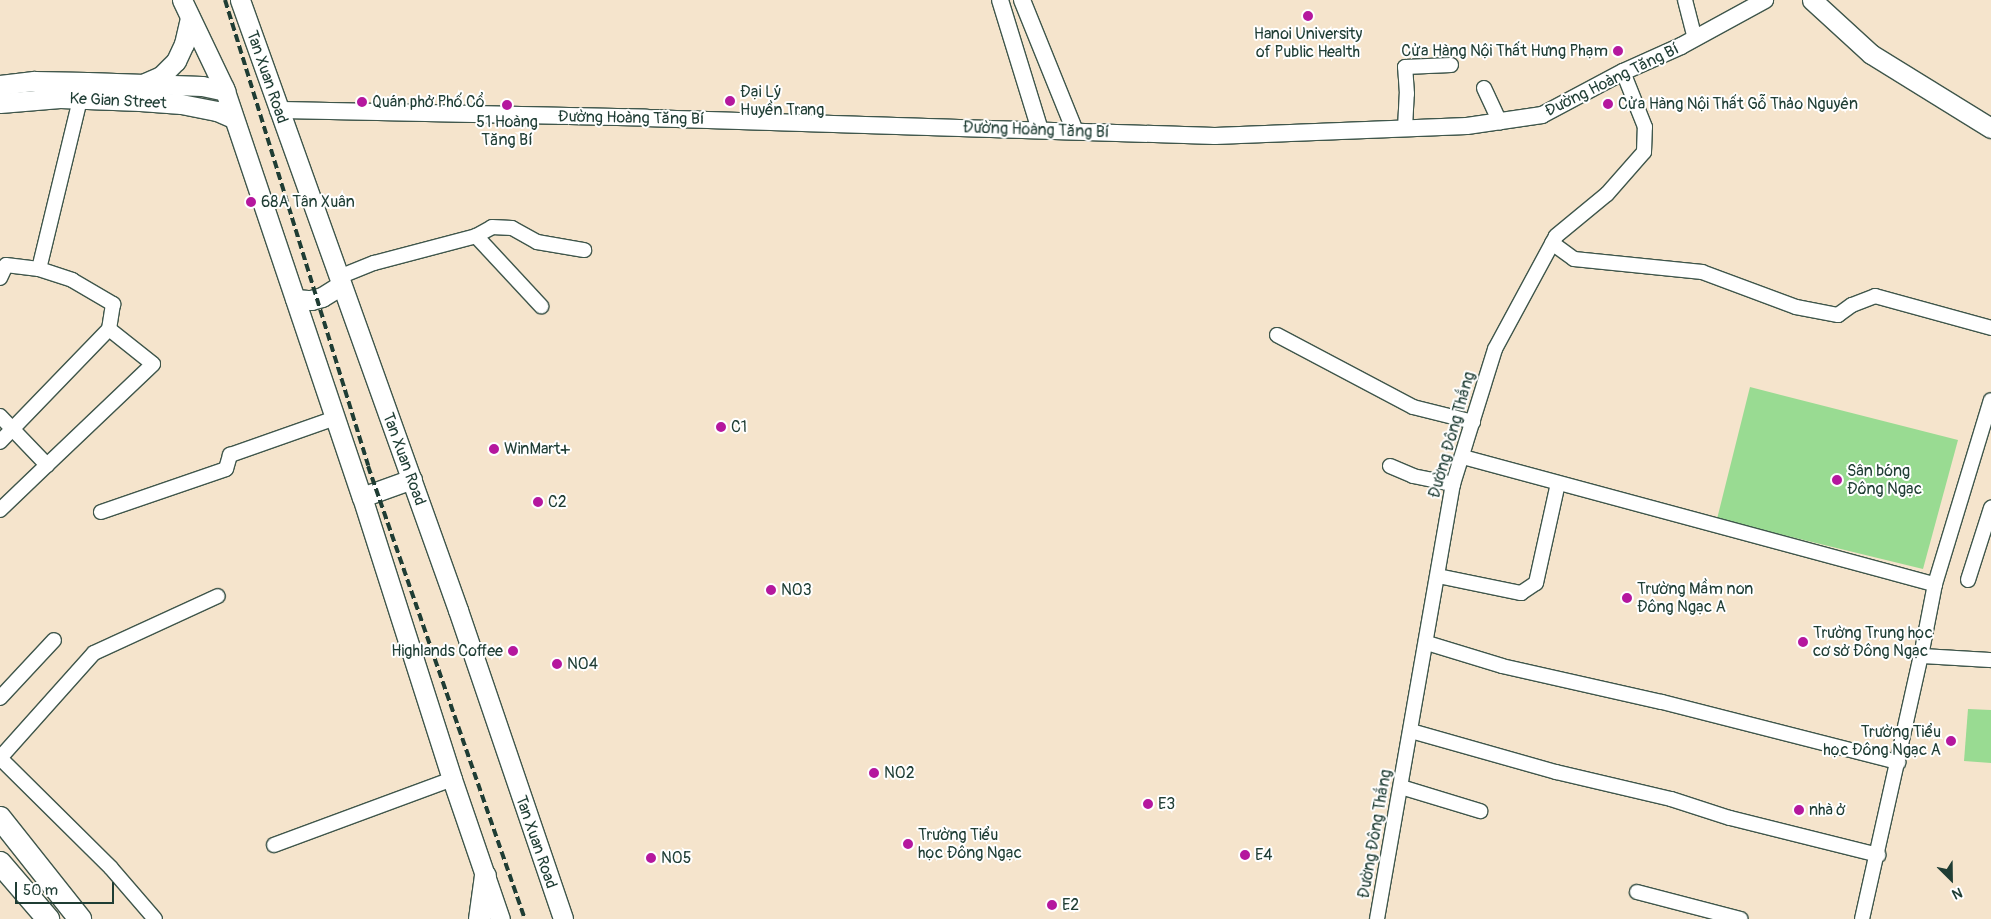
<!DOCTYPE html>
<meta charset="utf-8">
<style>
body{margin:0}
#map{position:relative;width:1991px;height:919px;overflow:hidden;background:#f5e4cc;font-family:Pangolin,sans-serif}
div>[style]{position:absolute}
.green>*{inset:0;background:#99db92}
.roads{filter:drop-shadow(1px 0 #3f564b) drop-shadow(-1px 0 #3f564b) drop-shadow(0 1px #3f564b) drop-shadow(0 -1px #3f564b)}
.minor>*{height:14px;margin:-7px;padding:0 7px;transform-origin:7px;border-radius:7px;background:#fff}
.tertiary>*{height:16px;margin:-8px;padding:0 8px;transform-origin:8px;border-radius:8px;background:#fff}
.secondary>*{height:19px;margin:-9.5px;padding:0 9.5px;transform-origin:9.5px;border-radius:9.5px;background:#fff}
.primary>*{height:21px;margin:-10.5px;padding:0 10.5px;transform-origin:10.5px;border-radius:10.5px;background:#fff}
.trunk>*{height:22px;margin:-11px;padding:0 11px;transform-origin:11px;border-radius:11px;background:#fff}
.rail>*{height:4px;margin-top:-2px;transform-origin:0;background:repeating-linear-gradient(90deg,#1f3d34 0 8px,transparent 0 12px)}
.dots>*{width:14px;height:14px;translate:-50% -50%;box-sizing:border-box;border:2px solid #fff;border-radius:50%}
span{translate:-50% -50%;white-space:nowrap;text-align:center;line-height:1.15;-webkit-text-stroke:4px #fff;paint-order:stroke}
.poi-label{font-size:16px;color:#1f3d34}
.right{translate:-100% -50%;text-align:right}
.left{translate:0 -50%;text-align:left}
.street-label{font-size:16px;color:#1f3d34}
.north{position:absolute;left:1926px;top:854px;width:50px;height:50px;-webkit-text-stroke:4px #fff;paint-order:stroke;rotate:157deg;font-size:14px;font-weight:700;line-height:20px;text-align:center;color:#1f3d34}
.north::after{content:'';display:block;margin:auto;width:18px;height:22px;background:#1f3d34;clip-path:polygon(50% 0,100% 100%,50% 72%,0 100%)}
.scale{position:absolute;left:15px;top:882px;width:99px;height:22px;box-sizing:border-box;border:2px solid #1f3d34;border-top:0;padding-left:6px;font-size:15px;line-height:18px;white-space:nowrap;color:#1f3d34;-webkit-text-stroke:4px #fff;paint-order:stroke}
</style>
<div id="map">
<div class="green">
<div style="clip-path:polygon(1750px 387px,1958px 440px,1923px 569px,1717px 519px)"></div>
<div style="clip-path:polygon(1968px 709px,1991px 710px,1991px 763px,1964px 761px)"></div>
</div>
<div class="roads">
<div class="minor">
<div style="left:1685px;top:0;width:40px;rotate:75.6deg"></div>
<div style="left:1484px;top:88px;width:38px;rotate:65deg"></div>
<div style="left:1405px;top:128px;width:34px;rotate:-87deg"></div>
<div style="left:1407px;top:94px;width:27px;rotate:-94deg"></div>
<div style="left:1405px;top:67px;width:46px;rotate:-2.5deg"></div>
<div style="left:476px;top:236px;width:96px;rotate:47.1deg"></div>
<div style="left:1552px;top:243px;width:27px;rotate:36deg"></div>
<div style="left:1574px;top:259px;width:129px;rotate:5.8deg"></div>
<div style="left:1702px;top:272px;width:100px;rotate:20.4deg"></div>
<div style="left:1796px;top:307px;width:43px;rotate:10.8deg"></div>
<div style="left:1838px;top:315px;width:17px;rotate:-36deg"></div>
<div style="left:1852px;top:305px;width:25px;rotate:-21deg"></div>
<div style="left:1875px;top:296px;width:120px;rotate:15.4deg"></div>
<div style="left:39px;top:269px;width:175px;rotate:-76.4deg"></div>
<div style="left:339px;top:277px;width:38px;rotate:-22deg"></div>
<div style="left:374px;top:263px;width:106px;rotate:-14.8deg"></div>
<div style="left:476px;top:236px;width:18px;rotate:-29deg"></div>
<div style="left:492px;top:227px;width:20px;rotate:3deg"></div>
<div style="left:512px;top:228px;width:29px;rotate:29deg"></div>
<div style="left:537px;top:242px;width:48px;rotate:9.7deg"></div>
<div style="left:0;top:278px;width:14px;rotate:-65deg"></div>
<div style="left:6px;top:265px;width:33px;rotate:7deg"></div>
<div style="left:39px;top:269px;width:35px;rotate:18deg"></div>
<div style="left:72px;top:280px;width:48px;rotate:30.3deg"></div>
<div style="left:113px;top:304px;width:25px;rotate:99deg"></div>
<div style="left:109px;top:329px;width:157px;rotate:134deg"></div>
<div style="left:1277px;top:335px;width:154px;rotate:27.9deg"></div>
<div style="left:1413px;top:407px;width:62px;rotate:14deg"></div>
<div style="left:0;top:416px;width:68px;rotate:46.2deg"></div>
<div style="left:47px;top:465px;width:146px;rotate:-43.6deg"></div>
<div style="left:153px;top:364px;width:56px;rotate:-141.5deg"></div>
<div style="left:1463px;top:457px;width:489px;rotate:15.1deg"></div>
<div style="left:1390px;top:466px;width:25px;rotate:23deg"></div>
<div style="left:1413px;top:476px;width:41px;rotate:11.3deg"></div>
<div style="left:0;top:510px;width:65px;rotate:-43.8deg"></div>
<div style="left:101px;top:512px;width:132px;rotate:-19deg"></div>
<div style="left:226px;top:469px;width:15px;rotate:-74deg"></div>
<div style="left:230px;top:455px;width:111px;rotate:-19.4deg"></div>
<div style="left:1438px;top:576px;width:85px;rotate:11.6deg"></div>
<div style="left:1521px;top:593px;width:18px;rotate:-34deg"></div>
<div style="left:1536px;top:583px;width:102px;rotate:-77.6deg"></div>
<div style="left:1968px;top:580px;width:76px;rotate:-72.3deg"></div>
<div style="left:1427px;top:643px;width:78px;rotate:17deg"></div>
<div style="left:1502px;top:666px;width:164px;rotate:12.7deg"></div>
<div style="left:1662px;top:702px;width:244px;rotate:14.3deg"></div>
<div style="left:1921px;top:656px;width:70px;rotate:3.3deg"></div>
<div style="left:0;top:698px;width:79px;rotate:-47deg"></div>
<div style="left:1411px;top:731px;width:151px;rotate:15.8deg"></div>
<div style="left:1556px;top:772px;width:118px;rotate:13.2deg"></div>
<div style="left:1671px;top:799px;width:62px;rotate:17.9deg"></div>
<div style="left:1730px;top:818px;width:153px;rotate:14deg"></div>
<div style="left:0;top:758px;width:141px;rotate:-48.2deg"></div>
<div style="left:94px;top:653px;width:136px;rotate:-24.7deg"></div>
<div style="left:0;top:758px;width:156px;rotate:44.7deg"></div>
<div style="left:111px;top:868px;width:67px;rotate:49.2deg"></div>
<div style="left:1401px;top:787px;width:83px;rotate:16.9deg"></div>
<div style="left:274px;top:845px;width:190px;rotate:-20.3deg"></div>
<div style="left:1637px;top:892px;width:107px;rotate:14.6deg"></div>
<div style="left:1377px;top:919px;width:442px;rotate:-80.1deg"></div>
<div style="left:1453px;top:484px;width:141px;rotate:-72.7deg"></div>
<div style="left:1495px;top:349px;width:128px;rotate:-61.6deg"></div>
<div style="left:1556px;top:236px;width:66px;rotate:-39.5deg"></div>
<div style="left:1607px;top:194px;width:56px;rotate:-48.6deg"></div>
<div style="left:1644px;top:152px;width:25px;rotate:-88deg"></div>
<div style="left:1645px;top:127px;width:59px;rotate:-111.8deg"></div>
<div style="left:1862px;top:919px;width:270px;rotate:-77.4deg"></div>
<div style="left:1921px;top:656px;width:73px;rotate:-79deg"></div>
<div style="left:1935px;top:584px;width:192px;rotate:-73.1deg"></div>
</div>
<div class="tertiary">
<div style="left:1000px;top:0;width:136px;rotate:72.9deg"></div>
<div style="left:1022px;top:0;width:141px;rotate:68deg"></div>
<div style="left:278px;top:110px;width:367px;rotate:1.2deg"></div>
<div style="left:645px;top:118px;width:570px;rotate:1.81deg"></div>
<div style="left:1215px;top:136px;width:252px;rotate:-2.3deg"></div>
<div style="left:1467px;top:126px;width:76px;rotate:-8.3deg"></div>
<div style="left:1542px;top:115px;width:92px;rotate:-28deg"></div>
<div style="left:1623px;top:72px;width:64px;rotate:-24.1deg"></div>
<div style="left:1681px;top:46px;width:96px;rotate:-28.7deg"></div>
</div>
<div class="secondary">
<div style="left:182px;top:0;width:98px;rotate:64.5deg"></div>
<div style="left:224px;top:88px;width:432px;rotate:71.4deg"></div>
<div style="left:362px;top:497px;width:296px;rotate:72.3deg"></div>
<div style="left:452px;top:779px;width:148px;rotate:71.1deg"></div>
<div style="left:240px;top:0;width:648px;rotate:70.33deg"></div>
<div style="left:458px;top:610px;width:326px;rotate:71.2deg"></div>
<div style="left:1812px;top:0;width:80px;rotate:42.5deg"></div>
<div style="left:1871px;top:54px;width:141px;rotate:31.7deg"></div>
<div style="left:145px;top:83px;width:17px;rotate:-24deg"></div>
<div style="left:161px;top:76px;width:21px;rotate:-45deg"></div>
<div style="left:176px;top:61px;width:19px;rotate:-65deg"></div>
<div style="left:184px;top:44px;width:27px;rotate:-77deg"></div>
<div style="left:0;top:85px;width:34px;rotate:-7deg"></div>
<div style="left:34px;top:81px;width:53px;rotate:1.1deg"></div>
<div style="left:87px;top:82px;width:115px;rotate:2deg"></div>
<div style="left:202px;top:86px;width:24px;rotate:12deg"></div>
<div style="left:0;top:103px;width:60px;rotate:-4.8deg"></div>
<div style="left:60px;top:98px;width:80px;rotate:2.1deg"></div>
<div style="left:140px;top:101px;width:41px;rotate:4.2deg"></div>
<div style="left:181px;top:104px;width:37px;rotate:11deg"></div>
<div style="left:217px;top:111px;width:17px;rotate:24deg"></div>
<div style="left:295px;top:299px;width:16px;rotate:4deg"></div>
<div style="left:311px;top:300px;width:11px;rotate:-15deg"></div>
<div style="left:322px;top:297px;width:22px;rotate:-32deg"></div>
<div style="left:362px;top:497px;width:53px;rotate:-19.8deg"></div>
</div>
<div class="primary">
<div style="left:479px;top:919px;width:44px;rotate:-82.2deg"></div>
</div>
<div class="trunk">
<div style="left:0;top:818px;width:129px;rotate:51.6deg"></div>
<div style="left:0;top:863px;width:74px;rotate:49.4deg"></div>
</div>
</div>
<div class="rail">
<div style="left:225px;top:0;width:487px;rotate:72.9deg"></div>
<div style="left:368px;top:466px;width:479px;rotate:70.9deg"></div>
</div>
<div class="dots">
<div style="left:1308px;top:16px;background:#b5179e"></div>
<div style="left:1618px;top:51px;background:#b5179e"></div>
<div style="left:730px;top:101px;background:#b5179e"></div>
<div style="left:362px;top:102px;background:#b5179e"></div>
<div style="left:1608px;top:104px;background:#b5179e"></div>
<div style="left:507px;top:105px;background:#b5179e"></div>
<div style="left:251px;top:202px;background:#b5179e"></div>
<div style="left:721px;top:427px;background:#b5179e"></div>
<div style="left:494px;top:449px;background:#b5179e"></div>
<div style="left:1837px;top:480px;background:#b5179e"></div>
<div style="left:538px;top:502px;background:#b5179e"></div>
<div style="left:771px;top:590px;background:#b5179e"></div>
<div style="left:1627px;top:598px;background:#b5179e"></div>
<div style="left:1803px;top:642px;background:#b5179e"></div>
<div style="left:513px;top:651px;background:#b5179e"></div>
<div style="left:557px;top:664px;background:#b5179e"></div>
<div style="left:1951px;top:741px;background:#b5179e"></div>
<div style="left:874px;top:773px;background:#b5179e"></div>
<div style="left:1148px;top:804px;background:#b5179e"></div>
<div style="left:1799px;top:810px;background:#b5179e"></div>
<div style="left:908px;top:844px;background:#b5179e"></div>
<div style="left:1245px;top:855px;background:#b5179e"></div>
<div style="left:651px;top:858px;background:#b5179e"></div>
<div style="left:1052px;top:905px;background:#b5179e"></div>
</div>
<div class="poi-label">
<span style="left:1308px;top:43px">Hanoi University<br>of Public Health</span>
<span class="right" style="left:1608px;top:51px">Cửa Hàng Nội Thất Hưng Phạm</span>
<span class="left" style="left:740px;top:101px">Đại Lý<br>Huyền Trang</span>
<span class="left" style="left:372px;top:102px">Quán phở Phố Cổ</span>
<span class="left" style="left:1618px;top:104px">Cửa Hàng Nội Thất Gỗ Thảo Nguyên</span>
<span style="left:507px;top:131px">51 Hoàng<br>Tăng Bí</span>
<span class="left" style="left:261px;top:202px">68A Tân Xuân</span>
<span class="left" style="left:731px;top:427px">C1</span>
<span class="left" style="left:504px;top:449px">WinMart+</span>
<span class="left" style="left:1847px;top:480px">Sân bóng<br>Đông Ngạc</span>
<span class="left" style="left:548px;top:502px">C2</span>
<span class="left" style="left:1637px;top:598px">Trường Mầm non<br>Đông Ngạc A</span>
<span class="left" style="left:781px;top:590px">N03</span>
<span class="left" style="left:1813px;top:642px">Trường Trung học<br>cơ sở Đông Ngạc</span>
<span class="right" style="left:503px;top:651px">Highlands Coffee</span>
<span class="left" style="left:567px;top:664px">N04</span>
<span class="right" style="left:1941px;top:741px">Trường Tiểu<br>học Đông Ngạc A</span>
<span class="left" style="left:884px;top:773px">N02</span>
<span class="left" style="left:1158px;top:804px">E3</span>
<span class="left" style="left:1809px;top:810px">nhà ở</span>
<span class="left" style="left:918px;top:844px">Trường Tiểu<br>học Đông Ngạc</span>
<span class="left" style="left:1255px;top:855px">E4</span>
<span class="left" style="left:661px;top:858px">N05</span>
<span class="left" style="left:1062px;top:905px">E2</span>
</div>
<div class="street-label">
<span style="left:267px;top:77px;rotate:71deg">Tan Xuan Road</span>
<span style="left:1612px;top:80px;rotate:-26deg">Đường Hoàng Tăng Bí</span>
<span style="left:118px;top:101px;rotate:3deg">Ke Gian Street</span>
<span style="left:631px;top:118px;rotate:1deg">Đường Hoàng Tăng Bí</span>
<span style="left:1036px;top:130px;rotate:2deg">Đường Hoàng Tăng Bí</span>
<span style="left:1452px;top:435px;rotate:-74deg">Đường Đông Thắng</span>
<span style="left:404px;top:459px;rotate:70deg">Tan Xuan Road</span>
<span style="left:1375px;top:834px;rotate:-80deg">Đường Đông Thắng</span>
<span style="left:536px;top:842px;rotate:71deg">Tan Xuan Road</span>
</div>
<div class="north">N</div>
<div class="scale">50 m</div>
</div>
